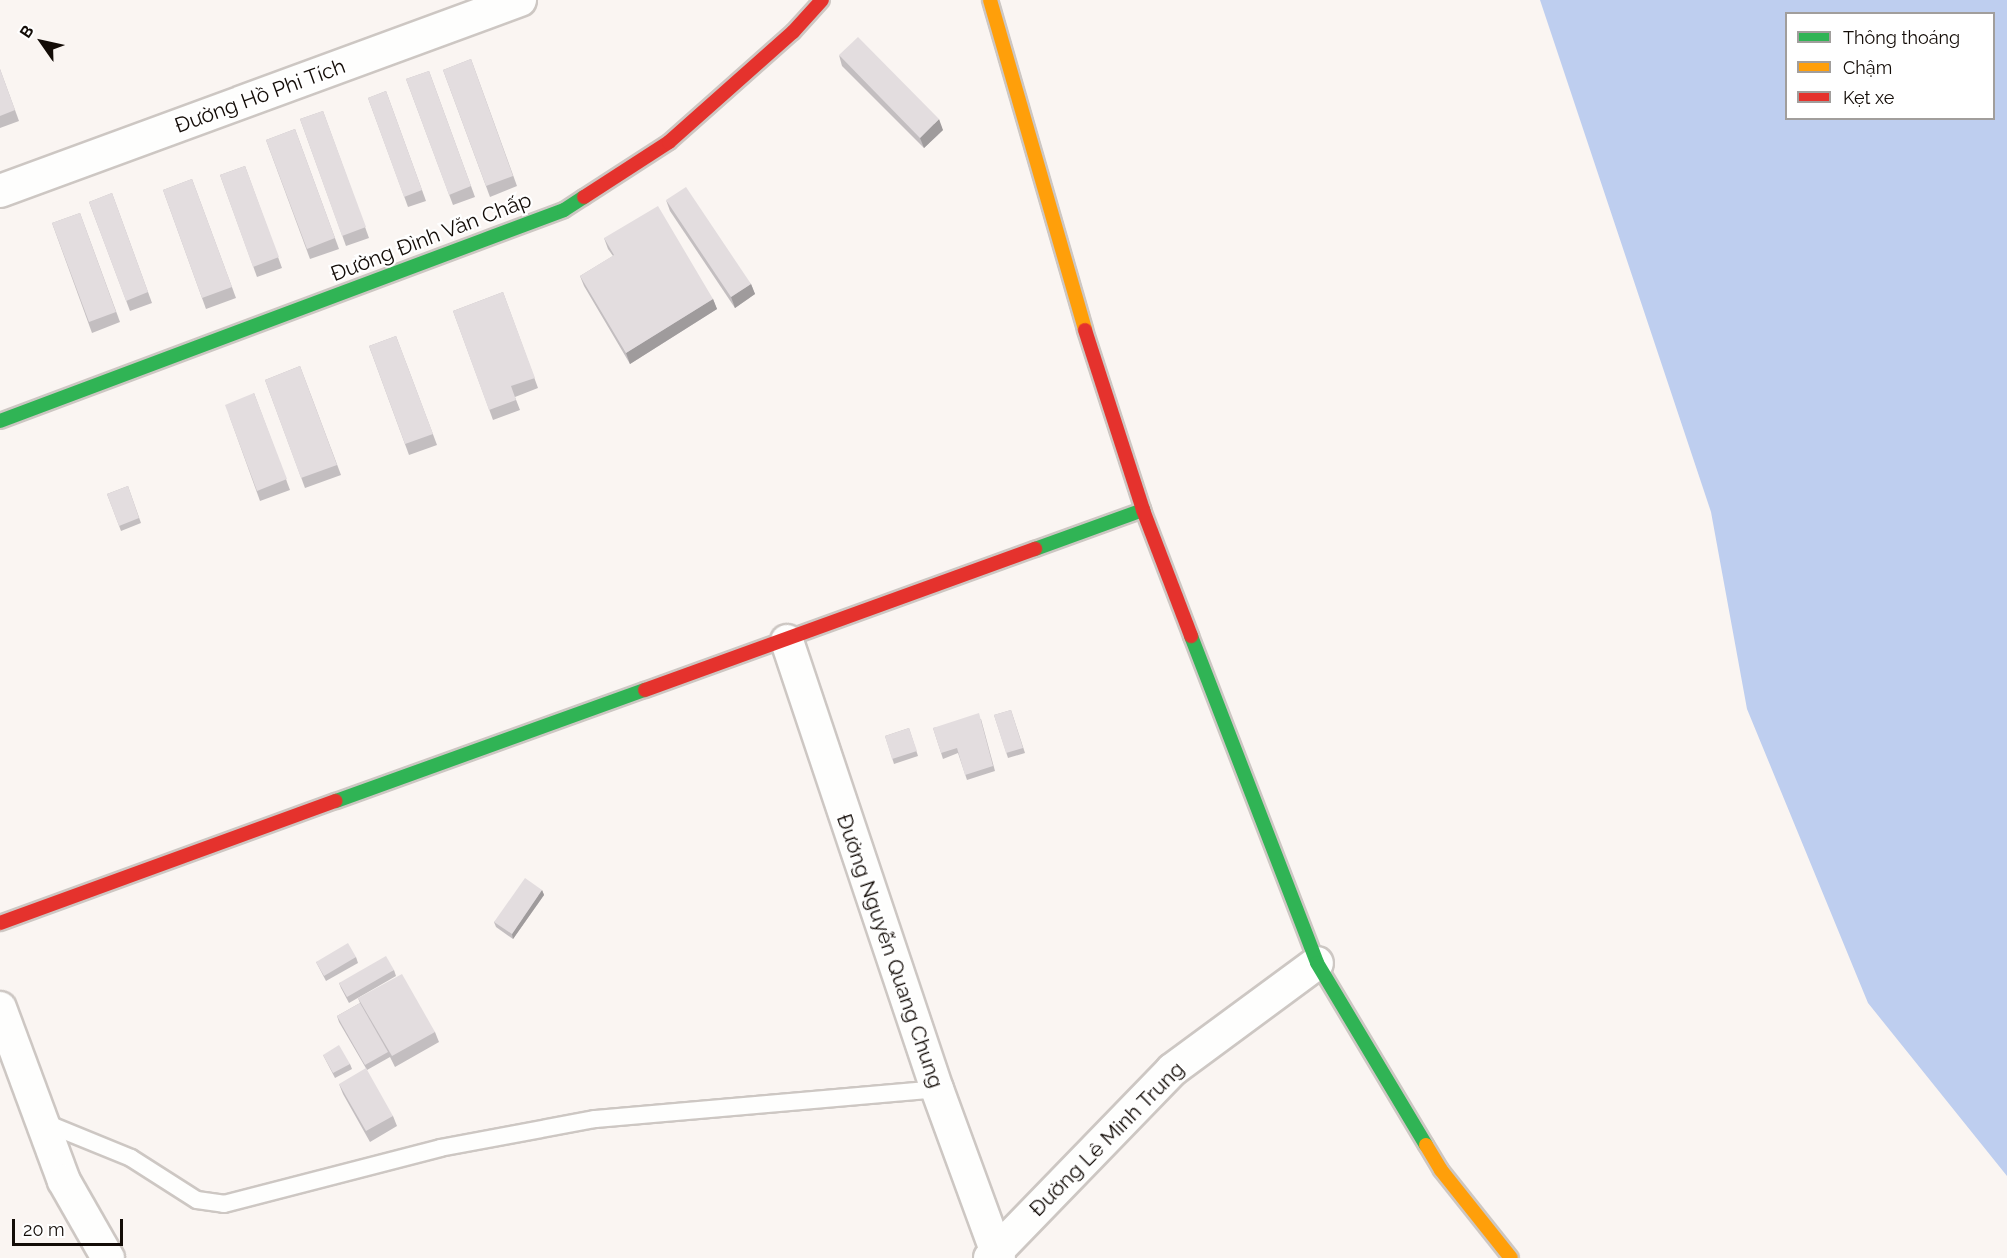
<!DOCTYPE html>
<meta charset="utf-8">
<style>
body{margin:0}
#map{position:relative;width:2007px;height:1258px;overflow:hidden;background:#faf5f2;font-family:Raleway,sans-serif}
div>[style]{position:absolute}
.water>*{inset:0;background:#beceef}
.roads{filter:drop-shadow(2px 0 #cdc7c3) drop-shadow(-2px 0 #cdc7c3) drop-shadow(0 2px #cdc7c3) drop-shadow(0 -2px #cdc7c3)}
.lane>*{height:16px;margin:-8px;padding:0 8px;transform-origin:8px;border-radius:8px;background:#fefefd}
.street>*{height:32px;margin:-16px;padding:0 16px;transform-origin:16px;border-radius:16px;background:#fefefd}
.fast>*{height:14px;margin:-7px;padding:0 7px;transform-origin:7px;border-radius:7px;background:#30b455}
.slow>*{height:14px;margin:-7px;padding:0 7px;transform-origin:7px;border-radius:7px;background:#ff9f0a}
.jam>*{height:14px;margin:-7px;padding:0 7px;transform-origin:7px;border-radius:7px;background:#e5322d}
.wall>*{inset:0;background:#c3bec0}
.shaded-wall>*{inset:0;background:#9f9b9c}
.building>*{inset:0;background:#e3dddf}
span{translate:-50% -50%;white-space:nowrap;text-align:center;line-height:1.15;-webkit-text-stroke:4.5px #fff;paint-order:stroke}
.street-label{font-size:21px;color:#130c07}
.legend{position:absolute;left:1785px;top:12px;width:210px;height:108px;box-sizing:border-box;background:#fff;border:2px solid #a19e9c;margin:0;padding:8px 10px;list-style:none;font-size:18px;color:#130c07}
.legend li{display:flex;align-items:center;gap:12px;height:30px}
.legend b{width:30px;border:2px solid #a19e9c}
.north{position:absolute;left:12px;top:12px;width:60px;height:60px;-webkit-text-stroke:4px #fff;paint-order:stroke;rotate:304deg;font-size:16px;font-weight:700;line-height:24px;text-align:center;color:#130c07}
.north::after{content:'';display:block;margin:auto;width:21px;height:27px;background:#130c07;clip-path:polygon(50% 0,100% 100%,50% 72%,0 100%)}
.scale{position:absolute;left:12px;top:1219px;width:111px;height:27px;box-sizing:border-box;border:3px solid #130c07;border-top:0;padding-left:8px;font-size:18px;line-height:21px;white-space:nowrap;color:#130c07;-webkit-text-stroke:4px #fff;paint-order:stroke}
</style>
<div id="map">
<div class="water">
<div style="clip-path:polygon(evenodd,1540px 0,2007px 0,2007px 1176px,1868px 1003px,1747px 709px,1711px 512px,1540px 0,1786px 14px,1994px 14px,1994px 118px,1786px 118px,1786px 14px)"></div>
</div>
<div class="roads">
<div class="lane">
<div style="left:43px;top:1122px;width:95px;rotate:22.2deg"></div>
<div style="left:131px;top:1158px;width:78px;rotate:32.5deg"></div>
<div style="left:197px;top:1200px;width:27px;rotate:8deg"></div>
<div style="left:224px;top:1204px;width:223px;rotate:-14.5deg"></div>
<div style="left:440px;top:1148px;width:158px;rotate:-10.6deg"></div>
<div style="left:595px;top:1119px;width:343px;rotate:-5deg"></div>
</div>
<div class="street">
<div style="left:0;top:191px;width:554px;rotate:-20.17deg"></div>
<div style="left:787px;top:641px;width:472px;rotate:71.5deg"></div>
<div style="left:937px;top:1089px;width:180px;rotate:69.9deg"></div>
<div style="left:0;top:1008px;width:184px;rotate:69.7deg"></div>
<div style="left:64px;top:1181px;width:89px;rotate:60.3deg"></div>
<div style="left:990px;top:1258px;width:262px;rotate:-45.9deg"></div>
<div style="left:1172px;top:1070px;width:180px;rotate:-36.4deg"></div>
</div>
<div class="fast">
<div style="left:0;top:421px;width:602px;rotate:-20.51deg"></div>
<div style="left:564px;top:210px;width:24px;rotate:-33deg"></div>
<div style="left:1035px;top:549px;width:115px;rotate:-19.9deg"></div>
<div style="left:1191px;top:636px;width:350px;rotate:68.9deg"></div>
<div style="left:1317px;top:963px;width:212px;rotate:59.1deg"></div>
<div style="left:336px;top:801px;width:328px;rotate:-19.8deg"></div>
</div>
<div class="slow">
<div style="left:990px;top:0;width:343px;rotate:73.9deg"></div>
<div style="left:1426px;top:1145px;width:29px;rotate:59deg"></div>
<div style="left:1441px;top:1170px;width:112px;rotate:51.5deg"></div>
</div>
<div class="jam">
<div style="left:584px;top:197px;width:101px;rotate:-32.9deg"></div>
<div style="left:669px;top:142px;width:166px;rotate:-41.6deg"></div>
<div style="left:793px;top:32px;width:43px;rotate:-47.8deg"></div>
<div style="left:1085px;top:330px;width:189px;rotate:72.1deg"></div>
<div style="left:1143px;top:510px;width:135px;rotate:69.1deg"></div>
<div style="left:645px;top:690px;width:415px;rotate:-19.9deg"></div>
<div style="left:0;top:923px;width:357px;rotate:-20deg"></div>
</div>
</div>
<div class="wall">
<div style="clip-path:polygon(839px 55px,943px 130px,924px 148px,842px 66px)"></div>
<div style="clip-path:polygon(471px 59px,517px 186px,490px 197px,443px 70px)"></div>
<div style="clip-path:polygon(0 69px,19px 121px,0 128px)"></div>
<div style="clip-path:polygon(429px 71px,475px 197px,453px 205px,406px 79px)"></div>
<div style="clip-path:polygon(386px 91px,426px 201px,408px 207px,368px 98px)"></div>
<div style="clip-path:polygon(323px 111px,369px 238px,346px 246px,300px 119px)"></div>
<div style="clip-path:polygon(295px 129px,339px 249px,310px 259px,266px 140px)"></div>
<div style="clip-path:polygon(245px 166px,282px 268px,257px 277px,220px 175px)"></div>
<div style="clip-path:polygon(192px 179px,236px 298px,206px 309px,163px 190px)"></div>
<div style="clip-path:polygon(112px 193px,152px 303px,130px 311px,89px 202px)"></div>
<div style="clip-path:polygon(666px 200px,751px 284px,755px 294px,735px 308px,670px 211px)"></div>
<div style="clip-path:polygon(80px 213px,120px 322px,92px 333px,52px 223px)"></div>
<div style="clip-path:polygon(604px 238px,713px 299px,717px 309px,630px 364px,584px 286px,580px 276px,613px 256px,608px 249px)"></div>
<div style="clip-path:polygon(503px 292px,538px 388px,515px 397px,520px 410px,493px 420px,453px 311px)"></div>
<div style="clip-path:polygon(396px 336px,437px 445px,409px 455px,369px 346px)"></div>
<div style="clip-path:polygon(300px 366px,341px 475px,305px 488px,265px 380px)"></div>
<div style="clip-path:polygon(254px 393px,290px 490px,260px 501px,229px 415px)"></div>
<div style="clip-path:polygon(128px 486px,141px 523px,121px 531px,107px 494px)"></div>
<div style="clip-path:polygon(1011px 710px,1025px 753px,1008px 758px,994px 715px)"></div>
<div style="clip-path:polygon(981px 719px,995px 771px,967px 780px,958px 753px,943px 759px,933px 728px)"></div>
<div style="clip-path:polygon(909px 728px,918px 756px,894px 764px,885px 736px)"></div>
<div style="clip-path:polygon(542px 890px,544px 895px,513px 939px,496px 927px,494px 922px)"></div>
<div style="clip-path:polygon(356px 957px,358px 963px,326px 981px,316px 962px)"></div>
<div style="clip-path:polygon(394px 970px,396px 976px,349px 1003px,341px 988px,339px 983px)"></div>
<div style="clip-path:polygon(358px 998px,435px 1032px,439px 1042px,395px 1067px,390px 1057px,367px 1070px,339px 1022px,337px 1016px,360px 1003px)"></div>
<div style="clip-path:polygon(323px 1055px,350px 1064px,352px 1069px,335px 1078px)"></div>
<div style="clip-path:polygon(339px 1084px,393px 1116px,397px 1126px,370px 1142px,343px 1094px)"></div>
</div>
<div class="shaded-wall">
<div style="clip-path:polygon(939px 119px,943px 130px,924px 148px,920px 138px)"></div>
<div style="clip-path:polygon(751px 284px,755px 294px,735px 308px,731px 297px)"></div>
<div style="clip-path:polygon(713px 299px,717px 309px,630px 364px,626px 353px)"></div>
<div style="clip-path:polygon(542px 890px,544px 895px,513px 939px,512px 934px)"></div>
</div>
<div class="building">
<div style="clip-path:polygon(858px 37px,939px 119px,920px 138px,839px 55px)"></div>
<div style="clip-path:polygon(471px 59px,513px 176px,486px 186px,443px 70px)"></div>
<div style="clip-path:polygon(0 69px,15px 110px,0 116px)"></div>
<div style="clip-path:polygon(429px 71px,471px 186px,449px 195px,406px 79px)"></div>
<div style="clip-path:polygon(386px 91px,422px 190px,404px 197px,368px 98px)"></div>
<div style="clip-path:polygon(323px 111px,366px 227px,342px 236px,300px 119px)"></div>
<div style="clip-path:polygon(295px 129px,335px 238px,307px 249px,266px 140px)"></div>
<div style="clip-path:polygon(245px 166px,279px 257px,253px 267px,220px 175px)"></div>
<div style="clip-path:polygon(192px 179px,232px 287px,202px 298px,163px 190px)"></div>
<div style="clip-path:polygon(686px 187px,751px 284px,731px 297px,666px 200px)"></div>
<div style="clip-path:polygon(112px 193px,148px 292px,126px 301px,89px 202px)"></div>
<div style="clip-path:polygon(658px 206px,713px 299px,626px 353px,580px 276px,614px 255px,604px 238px)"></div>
<div style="clip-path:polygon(80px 213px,116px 312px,89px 322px,52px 223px)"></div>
<div style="clip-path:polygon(503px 292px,535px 378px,511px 386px,516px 400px,489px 410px,453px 311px)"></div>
<div style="clip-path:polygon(396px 336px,433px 434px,405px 444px,369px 346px)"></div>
<div style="clip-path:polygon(300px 366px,337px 465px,301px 478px,265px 380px)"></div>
<div style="clip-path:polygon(254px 393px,287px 479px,257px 491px,225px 405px)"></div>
<div style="clip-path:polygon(128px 486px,139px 518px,119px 526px,107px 494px)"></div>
<div style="clip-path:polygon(1011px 710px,1023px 748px,1006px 753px,994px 715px)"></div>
<div style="clip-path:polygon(979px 713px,993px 766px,965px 775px,957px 748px,941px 753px,933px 728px)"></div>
<div style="clip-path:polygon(909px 728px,917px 751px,892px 759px,885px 736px)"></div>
<div style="clip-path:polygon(525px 878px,542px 890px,512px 934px,494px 922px)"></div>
<div style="clip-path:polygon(348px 943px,356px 957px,324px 976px,316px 962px)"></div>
<div style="clip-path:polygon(386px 956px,394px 970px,347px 997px,339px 983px)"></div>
<div style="clip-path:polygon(402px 974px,435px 1032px,392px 1056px,358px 998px)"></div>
<div style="clip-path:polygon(360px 1003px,388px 1052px,365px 1065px,337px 1016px)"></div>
<div style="clip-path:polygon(339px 1045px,350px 1064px,333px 1073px,323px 1055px)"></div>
<div style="clip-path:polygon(366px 1068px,393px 1116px,366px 1131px,339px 1084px)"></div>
</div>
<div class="street-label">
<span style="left:260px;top:96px;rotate:-20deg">Đường Hồ Phi Tích</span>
<span style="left:431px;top:237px;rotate:-21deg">Đường Đình Văn Chấp</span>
<span style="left:890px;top:951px;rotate:71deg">Đường Nguyễn Quang Chung</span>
<span style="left:1107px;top:1139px;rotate:-45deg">Đường Lê Minh Trung</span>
</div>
<ul class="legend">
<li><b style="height:8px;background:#30b455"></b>Thông thoáng</li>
<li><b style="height:8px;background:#ff9f0a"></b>Chậm</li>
<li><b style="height:8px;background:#e5322d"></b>Kẹt xe</li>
</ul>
<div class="north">B</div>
<div class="scale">20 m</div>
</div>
